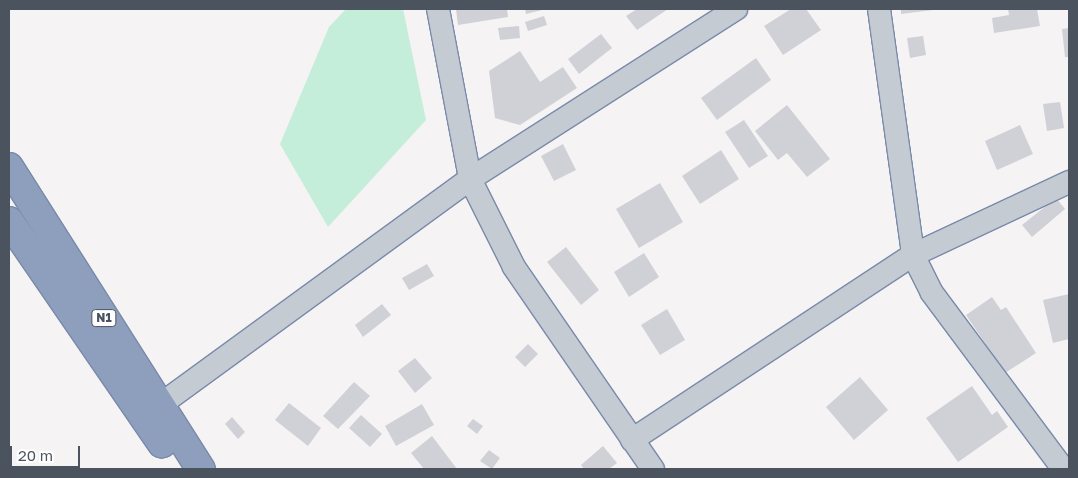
<!DOCTYPE html>
<style>
body{margin:0}
#map{position:relative;width:1078px;height:478px;overflow:hidden;background:#f5f3f3;font-family:"Golos Text",sans-serif}
div>[style]{position:absolute}
.green>*{inset:0;background:#c5eeda}
.building>*{inset:0;background:#d0d1d7}
.roads{filter:drop-shadow(1px 0 #798aaa) drop-shadow(-1px 0 #798aaa) drop-shadow(0 1px #798aaa) drop-shadow(0 -1px #798aaa)}
.minor>*{height:22px;margin:-11px;padding:0 11px;transform-origin:11px;border-radius:11px;background:#c5cbd3}
.highway>*{height:28px;margin:-14px;padding:0 14px;transform-origin:14px;border-radius:14px;background:#8e9fbe}
span{translate:-50% -50%;white-space:nowrap;text-align:center;line-height:1.15;-webkit-text-stroke:5px #fff;paint-order:stroke}
.shield-label span{padding:1px 4px;background:#fff;border:1px solid;border-radius:4px;-webkit-text-stroke-width:0}
.shield-label{font-size:12px;color:#4b535f;font-weight:700}
.frame{position:absolute;inset:0;border:10px solid #4b535f;pointer-events:none}
.scale{position:absolute;left:10px;top:446px;width:70px;height:22px;box-sizing:border-box;border:2px solid #4b535f;border-top:0;padding-left:6px;font-size:15px;line-height:18px;white-space:nowrap;color:#4b535f;-webkit-text-stroke:4px #fff;paint-order:stroke}
</style>
<div id="map">
<div class="green">
<div style="clip-path:polygon(346px 9px,403px 9px,426px 120px,328px 227px,280px 144px,329px 27px)"></div>
</div>
<div class="building">
<div style="clip-path:polygon(456px 9px,507px 9px,508px 17px,458px 25px)"></div>
<div style="clip-path:polygon(525px 9px,546px 9px,526px 14px)"></div>
<div style="clip-path:polygon(637px 9px,668px 9px,637px 30px,626px 16px)"></div>
<div style="clip-path:polygon(791px 9px,806px 9px,821px 30px,783px 55px,764px 26px)"></div>
<div style="clip-path:polygon(901px 9px,932px 9px,933px 10px,901px 14px)"></div>
<div style="clip-path:polygon(1008px 9px,1037px 9px,1040px 26px,994px 33px,992px 18px,1009px 15px)"></div>
<div style="clip-path:polygon(544px 16px,547px 25px,528px 31px,525px 22px)"></div>
<div style="clip-path:polygon(519px 26px,520px 38px,500px 40px,498px 28px)"></div>
<div style="clip-path:polygon(1069px 28px,1069px 57px,1065px 57px,1062px 29px)"></div>
<div style="clip-path:polygon(601px 34px,612px 48px,579px 74px,568px 59px)"></div>
<div style="clip-path:polygon(923px 36px,926px 55px,910px 58px,907px 38px)"></div>
<div style="clip-path:polygon(520px 51px,540px 82px,563px 67px,577px 88px,520px 125px,495px 118px,489px 71px)"></div>
<div style="clip-path:polygon(756px 58px,771px 80px,717px 120px,701px 98px)"></div>
<div style="clip-path:polygon(1060px 102px,1064px 128px,1047px 131px,1043px 104px)"></div>
<div style="clip-path:polygon(787px 105px,830px 159px,807px 177px,787px 153px,778px 160px,755px 131px)"></div>
<div style="clip-path:polygon(744px 120px,768px 156px,749px 168px,725px 132px)"></div>
<div style="clip-path:polygon(1020px 125px,1033px 154px,997px 170px,985px 141px)"></div>
<div style="clip-path:polygon(563px 144px,576px 170px,554px 181px,541px 156px)"></div>
<div style="clip-path:polygon(721px 150px,739px 179px,700px 204px,682px 176px)"></div>
<div style="clip-path:polygon(660px 183px,683px 222px,639px 248px,616px 209px)"></div>
<div style="clip-path:polygon(1056px 198px,1065px 209px,1032px 237px,1022px 225px)"></div>
<div style="clip-path:polygon(566px 247px,599px 290px,581px 305px,547px 262px)"></div>
<div style="clip-path:polygon(644px 253px,659px 277px,629px 297px,614px 272px)"></div>
<div style="clip-path:polygon(427px 264px,434px 276px,409px 290px,402px 278px)"></div>
<div style="clip-path:polygon(1069px 294px,1069px 339px,1053px 343px,1043px 300px)"></div>
<div style="clip-path:polygon(992px 297px,1001px 310px,1006px 307px,1036px 353px,1005px 373px,966px 315px)"></div>
<div style="clip-path:polygon(382px 304px,391px 315px,363px 337px,355px 325px)"></div>
<div style="clip-path:polygon(667px 309px,685px 340px,660px 355px,641px 325px)"></div>
<div style="clip-path:polygon(528px 344px,538px 354px,525px 367px,515px 357px)"></div>
<div style="clip-path:polygon(415px 358px,432px 378px,415px 393px,398px 371px)"></div>
<div style="clip-path:polygon(860px 377px,888px 410px,854px 440px,826px 407px)"></div>
<div style="clip-path:polygon(354px 382px,370px 396px,338px 429px,323px 416px)"></div>
<div style="clip-path:polygon(972px 386px,992px 415px,997px 411px,1008px 427px,958px 462px,926px 418px)"></div>
<div style="clip-path:polygon(289px 403px,321px 428px,308px 446px,275px 420px)"></div>
<div style="clip-path:polygon(422px 404px,434px 425px,396px 446px,385px 426px)"></div>
<div style="clip-path:polygon(361px 415px,382px 434px,370px 447px,349px 428px)"></div>
<div style="clip-path:polygon(232px 417px,245px 432px,238px 439px,225px 424px)"></div>
<div style="clip-path:polygon(473px 419px,483px 426px,477px 434px,467px 426px)"></div>
<div style="clip-path:polygon(432px 436px,457px 469px,424px 469px,411px 453px)"></div>
<div style="clip-path:polygon(603px 446px,617px 463px,609px 469px,584px 469px,581px 465px)"></div>
<div style="clip-path:polygon(489px 450px,500px 458px,492px 469px,480px 461px)"></div>
</div>
<div class="roads">
<div class="minor">
<div style="left:438px;top:9px;width:173px;rotate:79.3deg"></div>
<div style="left:470px;top:179px;width:98px;rotate:63.4deg"></div>
<div style="left:514px;top:267px;width:245px;rotate:55.5deg"></div>
<div style="left:879px;top:9px;width:248px;rotate:82.1deg"></div>
<div style="left:913px;top:255px;width:42px;rotate:63.4deg"></div>
<div style="left:932px;top:293px;width:219px;rotate:53.3deg"></div>
<div style="left:160px;top:405px;width:384px;rotate:-36.1deg"></div>
<div style="left:470px;top:179px;width:316px;rotate:-32.6deg"></div>
<div style="left:632px;top:440px;width:336px;rotate:-33.4deg"></div>
<div style="left:913px;top:255px;width:172px;rotate:-25.1deg"></div>
</div>
<div class="highway">
<div style="left:9px;top:167px;width:358px;rotate:57.6deg"></div>
<div style="left:9px;top:221px;width:270px;rotate:55.5deg"></div>
</div>
</div>
<div class="shield-label">
<span style="left:104px;top:318px">N1</span>
</div>
<div class="frame"></div>
<div class="scale">20 m</div>
</div>
